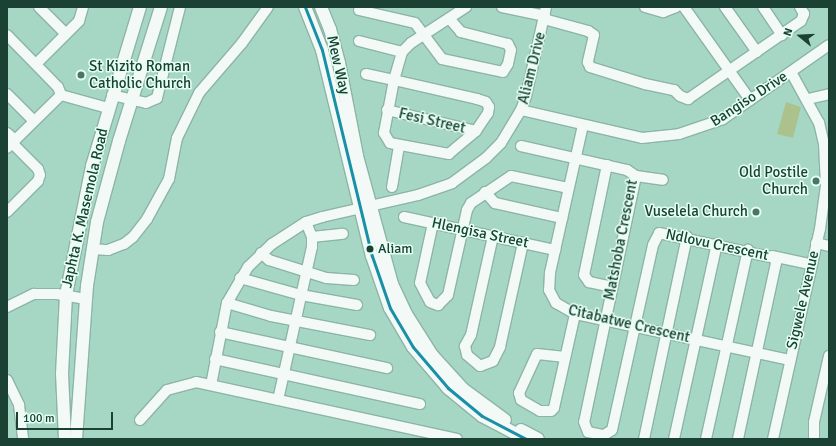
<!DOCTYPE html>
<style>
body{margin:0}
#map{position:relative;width:836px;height:446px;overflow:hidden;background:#a6d7c5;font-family:Signika,sans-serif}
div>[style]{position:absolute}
.green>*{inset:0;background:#acc28d}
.roads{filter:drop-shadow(1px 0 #8db4a7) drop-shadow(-1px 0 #8db4a7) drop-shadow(0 1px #8db4a7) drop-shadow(0 -1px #8db4a7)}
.minor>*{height:10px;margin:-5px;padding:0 5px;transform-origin:5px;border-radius:5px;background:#f2f9f6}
.major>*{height:12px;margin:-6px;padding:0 6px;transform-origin:6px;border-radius:6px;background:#f2f9f6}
.bus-1>*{height:3px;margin:-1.5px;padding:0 1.5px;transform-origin:1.5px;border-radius:1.5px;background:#1990a7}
.dots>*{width:11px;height:11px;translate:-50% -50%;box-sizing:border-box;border:2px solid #e5fff4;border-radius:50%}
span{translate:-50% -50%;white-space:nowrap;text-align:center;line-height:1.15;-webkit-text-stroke:3px #e5fff4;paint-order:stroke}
.bus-label{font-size:14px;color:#1a4134}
.left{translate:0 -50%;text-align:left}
.street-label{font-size:15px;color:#1a4134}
.poi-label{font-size:15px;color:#1a4134}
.right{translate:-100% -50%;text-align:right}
.frame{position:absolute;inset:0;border:8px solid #1a4134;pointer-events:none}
.north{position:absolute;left:780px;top:16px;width:40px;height:40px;-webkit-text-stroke:3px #e5fff4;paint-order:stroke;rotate:288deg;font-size:11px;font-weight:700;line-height:16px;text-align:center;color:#1a4134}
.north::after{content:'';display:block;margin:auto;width:14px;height:18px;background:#1a4134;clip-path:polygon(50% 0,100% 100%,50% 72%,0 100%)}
.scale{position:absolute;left:16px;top:412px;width:97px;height:18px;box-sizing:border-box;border:2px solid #1a4134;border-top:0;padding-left:5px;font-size:12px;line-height:14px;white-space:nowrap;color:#1a4134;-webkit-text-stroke:3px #e5fff4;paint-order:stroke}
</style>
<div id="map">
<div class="green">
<div style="clip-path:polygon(786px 102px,801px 107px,793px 138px,777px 134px)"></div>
</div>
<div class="roads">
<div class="minor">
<div style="left:39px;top:7px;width:38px;rotate:45deg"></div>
<div style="left:502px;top:7px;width:44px;rotate:11.8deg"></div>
<div style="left:645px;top:7px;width:19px;rotate:16deg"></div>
<div style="left:663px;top:12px;width:14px;rotate:-21deg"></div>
<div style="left:684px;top:7px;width:114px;rotate:54.6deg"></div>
<div style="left:725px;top:7px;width:55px;rotate:54.6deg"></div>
<div style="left:763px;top:7px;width:34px;rotate:56deg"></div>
<div style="left:359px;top:10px;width:57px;rotate:13.1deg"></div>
<div style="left:415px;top:23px;width:45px;rotate:53.1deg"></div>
<div style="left:442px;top:59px;width:62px;rotate:12deg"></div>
<div style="left:503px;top:72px;width:9px;rotate:-58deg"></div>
<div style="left:508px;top:64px;width:14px;rotate:-78deg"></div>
<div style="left:511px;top:50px;width:7px;rotate:-117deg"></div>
<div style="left:508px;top:44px;width:49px;rotate:-165.7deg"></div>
<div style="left:461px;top:32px;width:18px;rotate:-131deg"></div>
<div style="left:544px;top:19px;width:46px;rotate:15.3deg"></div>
<div style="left:588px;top:31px;width:7px;rotate:34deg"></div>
<div style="left:594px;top:35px;width:28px;rotate:103deg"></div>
<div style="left:588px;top:62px;width:5px;rotate:68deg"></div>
<div style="left:590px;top:67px;width:58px;rotate:17.2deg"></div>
<div style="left:645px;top:84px;width:30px;rotate:12deg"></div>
<div style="left:674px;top:90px;width:8px;rotate:45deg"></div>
<div style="left:680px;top:96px;width:9px;rotate:21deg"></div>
<div style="left:688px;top:99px;width:137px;rotate:-34.6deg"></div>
<div style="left:801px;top:21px;width:8px;rotate:-67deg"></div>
<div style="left:804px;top:14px;width:8px;rotate:-120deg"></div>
<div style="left:7px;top:35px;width:73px;rotate:45.6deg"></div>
<div style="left:58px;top:87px;width:9px;rotate:69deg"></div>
<div style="left:359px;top:41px;width:44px;rotate:14.3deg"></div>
<div style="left:36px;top:64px;width:61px;rotate:-45deg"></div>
<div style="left:79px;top:21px;width:15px;rotate:-74deg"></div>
<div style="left:366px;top:74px;width:29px;rotate:12deg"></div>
<div style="left:394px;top:80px;width:85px;rotate:12.9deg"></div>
<div style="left:477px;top:99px;width:9px;rotate:18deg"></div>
<div style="left:486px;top:102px;width:6px;rotate:59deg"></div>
<div style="left:489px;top:107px;width:6px;rotate:99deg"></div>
<div style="left:488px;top:113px;width:22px;rotate:124deg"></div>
<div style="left:476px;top:131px;width:35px;rotate:140deg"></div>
<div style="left:449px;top:154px;width:60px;rotate:-169.4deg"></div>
<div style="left:390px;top:143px;width:12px;rotate:-121deg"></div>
<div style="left:384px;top:133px;width:54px;rotate:-79.3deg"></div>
<div style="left:394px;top:80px;width:29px;rotate:-74deg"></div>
<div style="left:402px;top:52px;width:13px;rotate:-45deg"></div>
<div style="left:411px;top:43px;width:66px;rotate:-33.2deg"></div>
<div style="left:7px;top:94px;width:38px;rotate:45deg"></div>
<div style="left:61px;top:95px;width:49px;rotate:15.5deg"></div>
<div style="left:112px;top:95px;width:35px;rotate:13deg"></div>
<div style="left:146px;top:103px;width:12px;rotate:-24deg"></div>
<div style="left:157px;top:98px;width:94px;rotate:-75.8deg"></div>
<div style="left:808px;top:99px;width:22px;rotate:-13deg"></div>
<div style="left:387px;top:110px;width:91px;rotate:13.3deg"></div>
<div style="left:521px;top:110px;width:124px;rotate:13deg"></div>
<div style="left:642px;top:138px;width:37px;rotate:-6deg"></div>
<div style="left:679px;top:134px;width:46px;rotate:-18.8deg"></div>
<div style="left:723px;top:119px;width:129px;rotate:-34.9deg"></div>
<div style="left:583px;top:125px;width:152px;rotate:102.6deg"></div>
<div style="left:550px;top:273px;width:17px;rotate:93deg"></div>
<div style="left:549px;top:290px;width:15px;rotate:62deg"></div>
<div style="left:556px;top:303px;width:22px;rotate:30deg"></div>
<div style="left:575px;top:314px;width:220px;rotate:12.1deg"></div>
<div style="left:7px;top:133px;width:11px;rotate:41deg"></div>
<div style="left:521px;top:146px;width:109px;rotate:12.8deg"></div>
<div style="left:627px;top:170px;width:11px;rotate:34deg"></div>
<div style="left:636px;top:176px;width:251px;rotate:101.9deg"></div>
<div style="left:584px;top:422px;width:11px;rotate:68deg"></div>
<div style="left:588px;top:432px;width:16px;rotate:11deg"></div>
<div style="left:604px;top:435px;width:9px;rotate:-32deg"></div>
<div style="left:612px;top:430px;width:189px;rotate:-77.5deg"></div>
<div style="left:653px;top:245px;width:13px;rotate:-63deg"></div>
<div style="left:659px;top:233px;width:119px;rotate:12.2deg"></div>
<div style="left:775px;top:258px;width:5px;rotate:79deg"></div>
<div style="left:776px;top:263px;width:180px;rotate:102.2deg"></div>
<div style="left:7px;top:148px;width:76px;rotate:-44.5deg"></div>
<div style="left:607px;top:165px;width:112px;rotate:101.8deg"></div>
<div style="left:584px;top:275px;width:9px;rotate:54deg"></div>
<div style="left:589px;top:282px;width:24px;rotate:12deg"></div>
<div style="left:636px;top:176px;width:27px;rotate:8deg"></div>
<div style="left:392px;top:187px;width:42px;rotate:-80.3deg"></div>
<div style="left:485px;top:192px;width:15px;rotate:48deg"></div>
<div style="left:495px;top:203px;width:69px;rotate:12.6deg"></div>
<div style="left:7px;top:212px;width:44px;rotate:-45deg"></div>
<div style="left:38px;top:181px;width:6px;rotate:-72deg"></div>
<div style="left:40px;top:175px;width:6px;rotate:-108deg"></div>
<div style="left:38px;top:169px;width:37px;rotate:-135deg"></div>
<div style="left:404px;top:217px;width:155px;rotate:12.3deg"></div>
<div style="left:433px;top:223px;width:61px;rotate:102.2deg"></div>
<div style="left:420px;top:283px;width:21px;rotate:62deg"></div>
<div style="left:430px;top:302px;width:9px;rotate:21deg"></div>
<div style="left:438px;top:305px;width:14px;rotate:-45deg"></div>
<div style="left:448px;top:295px;width:87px;rotate:-77.4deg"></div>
<div style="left:467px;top:210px;width:8px;rotate:-60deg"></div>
<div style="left:471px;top:203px;width:48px;rotate:-34deg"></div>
<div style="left:511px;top:176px;width:58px;rotate:11.9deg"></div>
<div style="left:493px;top:236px;width:101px;rotate:102.5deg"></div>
<div style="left:471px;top:335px;width:13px;rotate:119deg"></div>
<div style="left:465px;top:346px;width:9px;rotate:77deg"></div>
<div style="left:467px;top:355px;width:17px;rotate:40deg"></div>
<div style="left:480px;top:366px;width:14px;rotate:-21deg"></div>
<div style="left:493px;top:361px;width:16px;rotate:-63deg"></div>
<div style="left:500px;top:347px;width:107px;rotate:-77.5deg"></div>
<div style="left:312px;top:237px;width:31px;rotate:-6deg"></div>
<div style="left:816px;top:243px;width:13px;rotate:13deg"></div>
<div style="left:92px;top:249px;width:16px;rotate:4deg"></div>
<div style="left:108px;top:250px;width:17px;rotate:-21deg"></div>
<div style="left:124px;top:244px;width:11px;rotate:-38deg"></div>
<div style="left:133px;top:237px;width:23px;rotate:-52deg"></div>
<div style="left:147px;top:219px;width:46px;rotate:-61.2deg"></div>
<div style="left:169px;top:179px;width:42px;rotate:-79deg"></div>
<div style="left:177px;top:138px;width:50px;rotate:-63.9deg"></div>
<div style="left:199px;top:93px;width:66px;rotate:-49.3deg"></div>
<div style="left:242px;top:43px;width:44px;rotate:-54.2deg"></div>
<div style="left:261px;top:253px;width:11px;rotate:41deg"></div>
<div style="left:269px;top:260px;width:60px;rotate:17.5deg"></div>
<div style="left:326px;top:278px;width:28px;rotate:4deg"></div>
<div style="left:772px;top:256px;width:40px;rotate:12deg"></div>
<div style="left:240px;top:278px;width:63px;rotate:15.6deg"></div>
<div style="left:301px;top:295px;width:57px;rotate:10.1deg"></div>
<div style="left:227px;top:303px;width:46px;rotate:16.5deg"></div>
<div style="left:271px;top:316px;width:101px;rotate:10.9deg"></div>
<div style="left:7px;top:307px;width:30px;rotate:-26deg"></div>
<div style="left:34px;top:294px;width:23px"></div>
<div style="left:57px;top:294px;width:29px;rotate:10deg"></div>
<div style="left:220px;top:332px;width:171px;rotate:12.2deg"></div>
<div style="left:565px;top:357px;width:28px;rotate:-174deg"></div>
<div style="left:537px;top:354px;width:43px;rotate:114.8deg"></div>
<div style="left:519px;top:393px;width:7px;rotate:74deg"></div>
<div style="left:521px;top:400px;width:22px;rotate:30deg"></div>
<div style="left:540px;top:411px;width:11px"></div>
<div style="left:551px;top:411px;width:4px;rotate:-45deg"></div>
<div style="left:554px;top:408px;width:96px;rotate:-77.4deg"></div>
<div style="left:215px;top:359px;width:210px;rotate:12.4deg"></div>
<div style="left:7px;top:380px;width:28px;rotate:64deg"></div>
<div style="left:19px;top:405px;width:34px;rotate:83deg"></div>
<div style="left:211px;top:385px;width:84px;rotate:-79deg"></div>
<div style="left:227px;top:303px;width:42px;rotate:-59.7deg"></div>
<div style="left:248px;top:267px;width:33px;rotate:-44deg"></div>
<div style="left:272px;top:244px;width:40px;rotate:-32.9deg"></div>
<div style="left:306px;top:222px;width:17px;rotate:-17deg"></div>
<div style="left:322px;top:217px;width:98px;rotate:-12.9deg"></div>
<div style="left:418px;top:195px;width:36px;rotate:-19deg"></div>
<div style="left:452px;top:183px;width:42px;rotate:-36.3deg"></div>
<div style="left:486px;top:158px;width:21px;rotate:-45deg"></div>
<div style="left:501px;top:143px;width:39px;rotate:-59deg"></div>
<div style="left:521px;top:110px;width:15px;rotate:-70deg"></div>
<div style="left:526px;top:96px;width:91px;rotate:-77.3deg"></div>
<div style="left:278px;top:400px;width:157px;rotate:-77.5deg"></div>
<div style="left:312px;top:247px;width:10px;rotate:-90deg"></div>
<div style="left:312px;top:237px;width:16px;rotate:-112deg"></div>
<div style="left:140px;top:420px;width:40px;rotate:-48deg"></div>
<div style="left:167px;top:390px;width:30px;rotate:-15deg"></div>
<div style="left:196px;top:382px;width:267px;rotate:12.3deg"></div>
<div style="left:644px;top:439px;width:207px;rotate:-78deg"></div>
<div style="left:674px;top:439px;width:200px;rotate:-77.6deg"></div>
<div style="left:706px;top:439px;width:194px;rotate:-77.5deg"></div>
<div style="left:773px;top:439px;width:215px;rotate:-77.4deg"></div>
<div style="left:820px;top:229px;width:44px;rotate:-82.2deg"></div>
<div style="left:826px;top:185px;width:41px;rotate:-92.8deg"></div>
<div style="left:824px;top:144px;width:22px;rotate:-103deg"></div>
<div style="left:819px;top:123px;width:58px;rotate:-118.8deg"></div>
<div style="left:814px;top:439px;width:17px;rotate:-90deg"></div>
<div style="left:814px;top:422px;width:68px;rotate:-77.2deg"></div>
</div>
<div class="major">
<div style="left:305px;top:7px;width:46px;rotate:68.4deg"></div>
<div style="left:322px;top:50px;width:212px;rotate:76.4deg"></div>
<div style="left:372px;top:256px;width:55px;rotate:70.9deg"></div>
<div style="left:390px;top:308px;width:45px;rotate:59.5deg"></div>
<div style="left:413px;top:347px;width:54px;rotate:49.5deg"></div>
<div style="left:448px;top:388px;width:44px;rotate:39.5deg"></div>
<div style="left:482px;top:416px;width:50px;rotate:27.6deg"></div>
<div style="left:321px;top:7px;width:24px;rotate:68deg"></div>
<div style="left:330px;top:29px;width:35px;rotate:75deg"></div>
<div style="left:339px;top:63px;width:95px;rotate:79deg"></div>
<div style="left:357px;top:156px;width:133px;rotate:74.7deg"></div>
<div style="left:392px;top:284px;width:33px;rotate:65deg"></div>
<div style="left:406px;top:314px;width:49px;rotate:57.6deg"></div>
<div style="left:432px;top:355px;width:46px;rotate:47.6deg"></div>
<div style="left:463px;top:389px;width:52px;rotate:36.4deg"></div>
<div style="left:521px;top:430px;width:19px;rotate:28deg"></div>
<div style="left:65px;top:439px;width:65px;rotate:-92.6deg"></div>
<div style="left:62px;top:374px;width:79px;rotate:-87.1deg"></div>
<div style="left:66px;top:295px;width:132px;rotate:-78.6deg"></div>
<div style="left:92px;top:166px;width:166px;rotate:-73.2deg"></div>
<div style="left:76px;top:439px;width:153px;rotate:-85.9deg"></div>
<div style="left:87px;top:286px;width:65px;rotate:-81.1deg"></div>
<div style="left:97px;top:222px;width:84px;rotate:-74.8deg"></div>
<div style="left:119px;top:141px;width:140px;rotate:-72.6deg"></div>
</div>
</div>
<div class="bus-1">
<div style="left:305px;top:7px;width:46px;rotate:68.4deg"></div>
<div style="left:322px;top:50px;width:212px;rotate:76.4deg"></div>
<div style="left:372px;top:256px;width:55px;rotate:70.9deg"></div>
<div style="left:390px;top:308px;width:45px;rotate:59.5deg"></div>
<div style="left:413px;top:347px;width:54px;rotate:49.5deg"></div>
<div style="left:448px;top:388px;width:44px;rotate:39.5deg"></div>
<div style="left:482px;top:416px;width:50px;rotate:27.6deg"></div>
</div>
<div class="dots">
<div style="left:81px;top:75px;background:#4b7667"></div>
<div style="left:816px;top:181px;background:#4b7667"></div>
<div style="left:756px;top:212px;background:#4b7667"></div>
<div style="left:370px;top:249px;background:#1a4134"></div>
</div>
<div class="bus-label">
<span class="left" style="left:378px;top:249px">Aliam</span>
</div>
<div class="street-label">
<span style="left:338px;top:65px;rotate:77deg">Mew Way</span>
<span style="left:532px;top:68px;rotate:-76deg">Aliam Drive</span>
<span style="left:749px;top:99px;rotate:-33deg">Bangiso Drive</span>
<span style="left:432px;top:121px;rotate:13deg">Fesi Street</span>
<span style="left:85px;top:208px;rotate:-77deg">Japhta K. Masemola Road</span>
<span style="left:480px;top:233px;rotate:12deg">Hlengisa Street</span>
<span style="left:621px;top:240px;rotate:-79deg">Matshoba Crescent</span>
<span style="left:717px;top:245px;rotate:12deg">Ndlovu Crescent</span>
<span style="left:803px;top:300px;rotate:-77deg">Sigwele Avenue</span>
<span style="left:629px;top:324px;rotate:13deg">Citabatwe Crescent</span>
</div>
<div class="poi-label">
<span class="left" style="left:89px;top:75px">St Kizito Roman<br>Catholic Church</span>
<span class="right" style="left:808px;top:181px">Old Postile<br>Church</span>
<span class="right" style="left:748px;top:212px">Vuselela Church</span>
</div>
<div class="frame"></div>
<div class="north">N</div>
<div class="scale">100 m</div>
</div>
